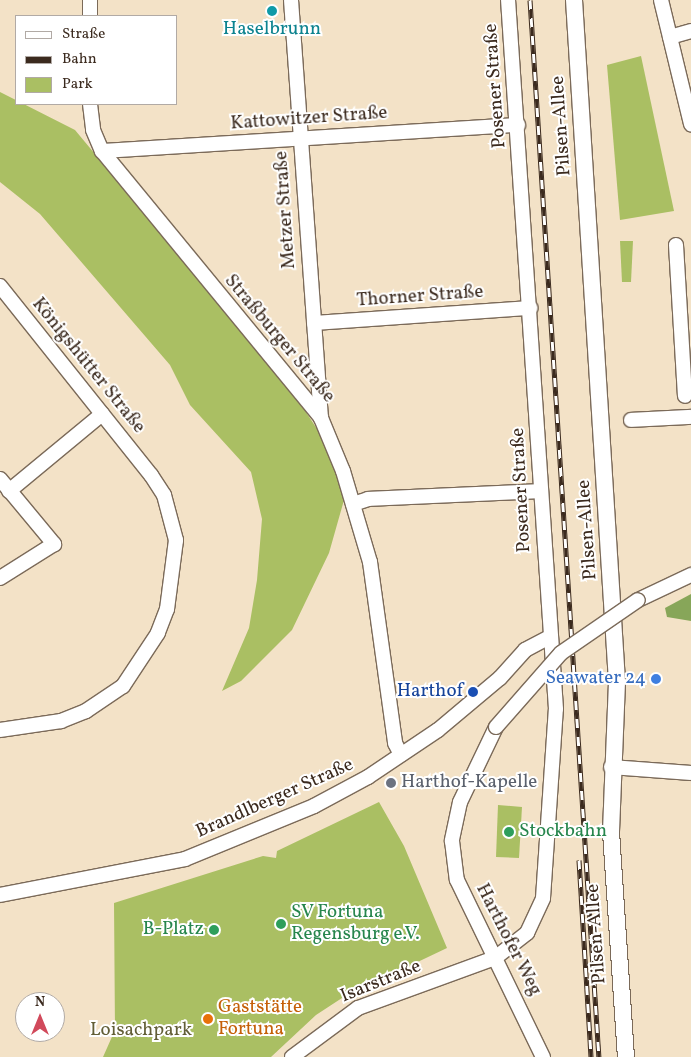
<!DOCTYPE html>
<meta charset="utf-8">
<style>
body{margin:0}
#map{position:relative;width:691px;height:1057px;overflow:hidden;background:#f3e2c7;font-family:Vollkorn,serif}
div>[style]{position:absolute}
.green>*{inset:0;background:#aabf63}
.forest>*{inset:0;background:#87a659}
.roads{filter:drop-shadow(1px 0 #7b6a59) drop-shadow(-1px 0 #7b6a59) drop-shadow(0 1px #7b6a59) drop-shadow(0 -1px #7b6a59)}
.minor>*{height:14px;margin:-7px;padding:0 7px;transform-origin:7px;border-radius:7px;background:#fff}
.major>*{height:16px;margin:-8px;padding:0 8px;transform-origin:8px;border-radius:8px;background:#fff}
.rail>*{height:5px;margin-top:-2.5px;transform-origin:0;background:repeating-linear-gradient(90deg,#fff 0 9px,#3b2a1e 0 18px);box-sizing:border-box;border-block:1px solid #3b2a1e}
.bridges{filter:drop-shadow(1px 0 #7b6a59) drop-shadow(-1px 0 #7b6a59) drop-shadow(0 1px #7b6a59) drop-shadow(0 -1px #7b6a59)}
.minor-bridge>*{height:14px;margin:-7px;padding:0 7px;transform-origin:7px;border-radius:7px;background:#fff}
.dots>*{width:14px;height:14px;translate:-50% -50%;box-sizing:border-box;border:2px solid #fff;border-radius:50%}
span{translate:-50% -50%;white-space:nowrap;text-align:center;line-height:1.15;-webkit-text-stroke:4px #fff;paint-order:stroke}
.culture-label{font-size:19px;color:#0d838f}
.street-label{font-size:19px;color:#3b2a1e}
.shop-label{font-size:19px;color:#366cbe}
.right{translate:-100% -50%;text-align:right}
.transit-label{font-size:19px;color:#164399}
.worship-label{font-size:19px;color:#5b616d}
.left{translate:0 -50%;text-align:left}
.leisure-label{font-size:19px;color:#27864d}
.food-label{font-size:19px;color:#c56008}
.park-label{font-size:19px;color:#625e36}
.legend{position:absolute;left:15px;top:15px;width:162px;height:90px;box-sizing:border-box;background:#fff;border:1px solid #b1aaa5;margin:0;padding:6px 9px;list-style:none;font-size:15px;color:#3b2a1e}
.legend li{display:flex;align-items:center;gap:10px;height:25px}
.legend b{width:25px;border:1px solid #b1aaa5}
.north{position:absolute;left:15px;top:992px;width:50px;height:50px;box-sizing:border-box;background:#fff;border:1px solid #b1aaa5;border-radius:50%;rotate:0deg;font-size:14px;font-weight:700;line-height:20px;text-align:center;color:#3b2a1e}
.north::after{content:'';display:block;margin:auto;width:18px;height:22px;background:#d1495b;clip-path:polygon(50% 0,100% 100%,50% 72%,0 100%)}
</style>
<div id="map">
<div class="green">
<div style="clip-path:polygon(641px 56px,674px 211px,620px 220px,607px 65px)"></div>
<div style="clip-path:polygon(0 92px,75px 130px,293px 392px,317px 429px,341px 485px,344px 500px,329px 553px,292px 630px,241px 681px,222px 691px,249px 628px,257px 580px,262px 519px,251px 472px,190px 405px,170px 365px,40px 214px,0 182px)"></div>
<div style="clip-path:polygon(620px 241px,633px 241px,631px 282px,622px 282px)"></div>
<div style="clip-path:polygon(379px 802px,404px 846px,447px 948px,342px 998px,316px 1015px,271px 1057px,103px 1057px,115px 1030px,114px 903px,263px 856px,276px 858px,277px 851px)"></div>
<div style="clip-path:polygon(498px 805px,522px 807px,519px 858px,496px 857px)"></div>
</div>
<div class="forest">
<div style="clip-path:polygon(691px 594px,691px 621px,667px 617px,665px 608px)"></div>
</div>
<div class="roads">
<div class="minor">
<div style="left:90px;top:0;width:16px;rotate:90deg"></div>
<div style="left:291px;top:0;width:419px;rotate:85.9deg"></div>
<div style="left:661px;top:0;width:128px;rotate:76.4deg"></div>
<div style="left:670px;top:37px;width:22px;rotate:-16deg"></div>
<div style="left:90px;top:104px;width:26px;rotate:83deg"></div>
<div style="left:93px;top:130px;width:23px;rotate:67deg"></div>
<div style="left:102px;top:151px;width:345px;rotate:50.6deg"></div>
<div style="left:321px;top:418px;width:57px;rotate:67.5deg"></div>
<div style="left:343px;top:471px;width:95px;rotate:73.5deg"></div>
<div style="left:370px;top:562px;width:183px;rotate:82.1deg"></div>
<div style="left:395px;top:743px;width:13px;rotate:63deg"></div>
<div style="left:102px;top:151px;width:417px;rotate:-3.6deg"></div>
<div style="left:676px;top:245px;width:151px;rotate:86.6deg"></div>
<div style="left:0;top:286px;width:242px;rotate:51.4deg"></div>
<div style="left:151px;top:475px;width:24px;rotate:57deg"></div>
<div style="left:164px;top:495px;width:47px;rotate:75.1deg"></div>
<div style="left:176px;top:540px;width:70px;rotate:97.4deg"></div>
<div style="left:167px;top:609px;width:26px;rotate:111deg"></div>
<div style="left:158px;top:633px;width:64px;rotate:123.4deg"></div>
<div style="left:123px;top:686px;width:45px;rotate:146deg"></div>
<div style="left:86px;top:711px;width:27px;rotate:158deg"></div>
<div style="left:61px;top:721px;width:62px;rotate:171.6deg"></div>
<div style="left:314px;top:323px;width:217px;rotate:-4deg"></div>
<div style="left:631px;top:420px;width:60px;rotate:-2.9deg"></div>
<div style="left:0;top:479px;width:85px;rotate:50.3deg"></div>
<div style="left:54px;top:544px;width:64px;rotate:147.8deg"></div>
<div style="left:9px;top:491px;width:121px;rotate:-39.6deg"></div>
<div style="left:353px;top:504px;width:16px;rotate:-18deg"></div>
<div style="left:368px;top:499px;width:173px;rotate:-2.6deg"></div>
<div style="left:638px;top:600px;width:59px;rotate:-25.3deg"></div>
<div style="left:496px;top:727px;width:83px;rotate:115.6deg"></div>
<div style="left:460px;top:802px;width:40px;rotate:102deg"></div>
<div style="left:452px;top:841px;width:39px;rotate:83deg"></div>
<div style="left:457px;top:880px;width:197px;rotate:64.1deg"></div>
<div style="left:611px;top:767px;width:80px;rotate:4.3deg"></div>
<div style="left:0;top:895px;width:188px;rotate:-11deg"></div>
<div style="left:185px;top:859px;width:139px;rotate:-22.3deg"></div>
<div style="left:314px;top:806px;width:61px;rotate:-28.2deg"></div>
<div style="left:368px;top:777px;width:84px;rotate:-33.9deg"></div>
<div style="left:438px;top:730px;width:81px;rotate:-40deg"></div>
<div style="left:500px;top:678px;width:38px;rotate:-48deg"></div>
<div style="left:525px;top:650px;width:27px;rotate:-28deg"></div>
<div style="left:292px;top:1057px;width:82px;rotate:-36.6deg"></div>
<div style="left:358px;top:1008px;width:146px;rotate:-20.1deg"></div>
<div style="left:495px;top:958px;width:41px;rotate:-38deg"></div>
<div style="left:527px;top:933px;width:38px;rotate:-65deg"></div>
<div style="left:543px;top:898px;width:189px;rotate:-86.1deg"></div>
<div style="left:556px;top:709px;width:711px;rotate:-93.87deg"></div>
</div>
<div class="major">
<div style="left:574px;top:0;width:683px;rotate:86.39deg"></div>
<div style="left:617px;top:682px;width:150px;rotate:92.3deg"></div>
<div style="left:611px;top:832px;width:225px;rotate:86.2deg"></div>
</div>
</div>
<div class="rail">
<div style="left:530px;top:0;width:1059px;rotate:86.27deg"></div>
<div style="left:579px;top:860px;width:197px;rotate:86.5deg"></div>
</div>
<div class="bridges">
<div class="minor-bridge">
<div style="left:496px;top:727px;width:98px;rotate:-48.7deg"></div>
<div style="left:561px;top:653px;width:93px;rotate:-34.5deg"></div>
</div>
</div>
<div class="dots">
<div style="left:272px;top:11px;background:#0f9aa8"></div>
<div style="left:656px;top:679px;background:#3f7fe0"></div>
<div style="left:473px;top:692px;background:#1a4fb4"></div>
<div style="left:391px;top:783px;background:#6b7280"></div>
<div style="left:509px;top:832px;background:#2e9e5b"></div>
<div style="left:281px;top:924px;background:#2e9e5b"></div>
<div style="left:214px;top:930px;background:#2e9e5b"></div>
<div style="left:208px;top:1019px;background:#e8710a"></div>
</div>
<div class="culture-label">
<span style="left:272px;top:30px">Haselbrunn</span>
</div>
<div class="street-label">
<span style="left:496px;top:86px;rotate:-94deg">Posener Straße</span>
<span style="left:309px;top:119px;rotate:-4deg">Kattowitzer Straße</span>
<span style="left:562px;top:126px;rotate:-94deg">Pilsen-Allee</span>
<span style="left:286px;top:210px;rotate:-94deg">Metzer Straße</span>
<span style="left:420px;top:297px;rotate:-4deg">Thorner Straße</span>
<span style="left:279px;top:339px;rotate:50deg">Straßburger Straße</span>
<span style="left:88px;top:366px;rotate:51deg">Königshütter Straße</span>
<span style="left:522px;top:490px;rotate:-93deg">Posener Straße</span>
<span style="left:588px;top:530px;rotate:-94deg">Pilsen-Allee</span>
<span style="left:275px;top:799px;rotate:-24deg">Brandlberger Straße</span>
<span style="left:597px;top:934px;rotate:-94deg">Pilsen-Allee</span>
<span style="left:508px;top:940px;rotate:63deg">Harthofer Weg</span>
<span style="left:381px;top:982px;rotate:-22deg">Isarstraße</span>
</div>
<div class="shop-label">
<span class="right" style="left:646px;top:679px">Seawater 24</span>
</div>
<div class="transit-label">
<span class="right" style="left:463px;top:692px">Harthof</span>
</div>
<div class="worship-label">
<span class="left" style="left:401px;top:783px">Harthof-Kapelle</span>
</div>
<div class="leisure-label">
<span class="left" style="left:519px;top:832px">Stockbahn</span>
<span class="left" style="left:291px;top:924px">SV Fortuna<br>Regensburg e.V.</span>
<span class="right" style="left:204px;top:930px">B-Platz</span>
</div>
<div class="food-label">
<span class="left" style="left:218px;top:1019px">Gaststätte<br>Fortuna</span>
</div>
<div class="park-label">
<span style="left:141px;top:1031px">Loisachpark</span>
</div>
<ul class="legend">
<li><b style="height:6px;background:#fff"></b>Straße</li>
<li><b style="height:6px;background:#3b2a1e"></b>Bahn</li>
<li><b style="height:14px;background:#aabf63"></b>Park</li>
</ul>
<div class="north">N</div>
</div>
